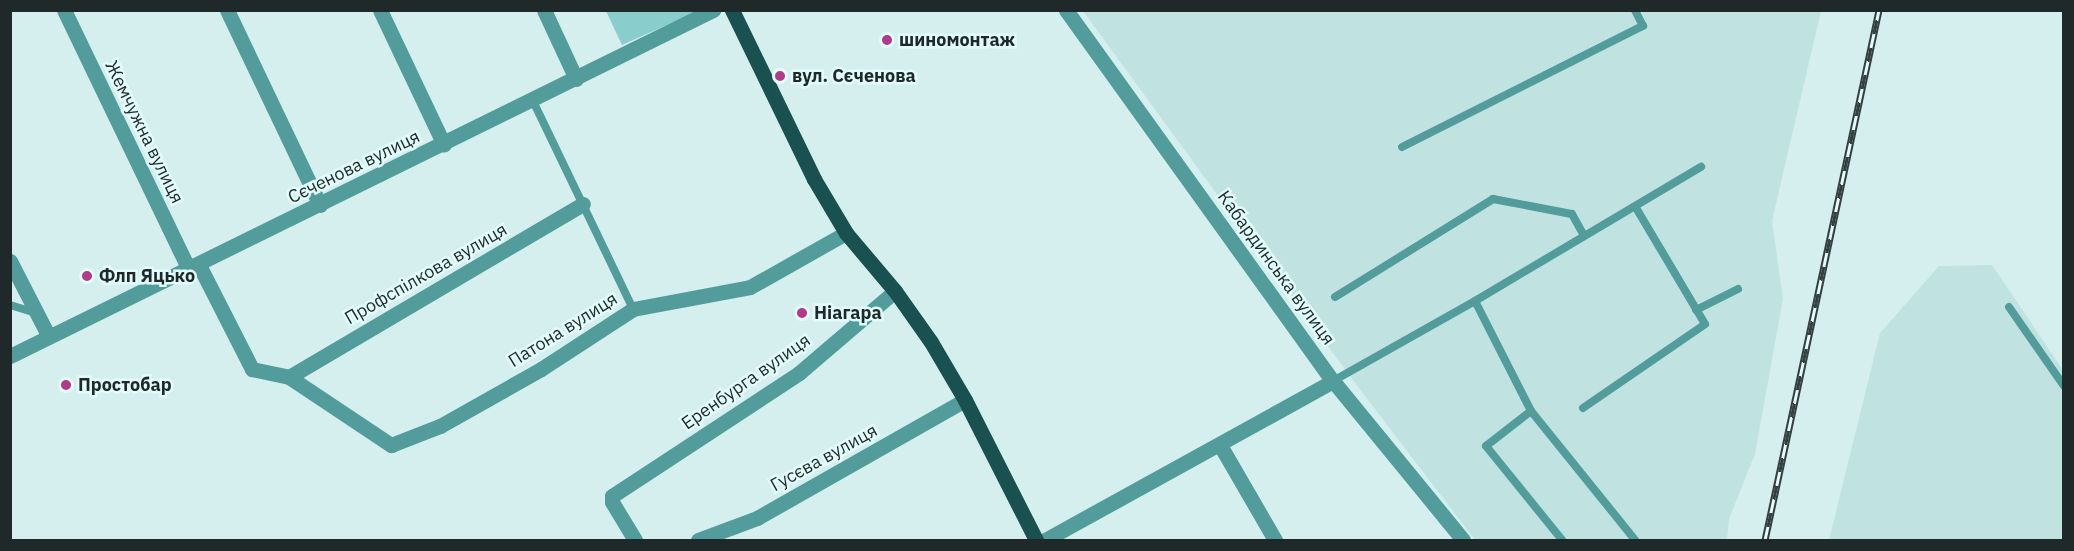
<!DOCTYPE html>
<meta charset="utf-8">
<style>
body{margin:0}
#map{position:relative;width:2074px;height:551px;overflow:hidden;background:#d4efee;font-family:"IBM Plex Sans",sans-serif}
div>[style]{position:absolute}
.built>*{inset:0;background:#c0e3e2}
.green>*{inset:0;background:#89cdcc}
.service>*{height:8px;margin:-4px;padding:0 4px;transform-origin:4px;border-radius:4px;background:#529d9c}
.minor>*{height:15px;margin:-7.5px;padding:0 7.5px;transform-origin:7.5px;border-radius:7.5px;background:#529d9c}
.tertiary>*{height:15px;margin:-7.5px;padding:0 7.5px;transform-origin:7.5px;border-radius:7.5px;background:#529d9c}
.primary>*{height:15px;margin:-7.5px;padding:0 7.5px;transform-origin:7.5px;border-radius:7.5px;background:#195050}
.rail>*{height:7px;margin-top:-3.5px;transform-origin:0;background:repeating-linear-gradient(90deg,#e1fcfb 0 14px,#333f3f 0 28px);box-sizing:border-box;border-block:2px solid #333f3f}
.dots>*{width:16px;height:16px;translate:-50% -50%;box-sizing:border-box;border:3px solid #e1fcfb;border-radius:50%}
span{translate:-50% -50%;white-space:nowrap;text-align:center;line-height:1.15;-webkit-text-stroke:5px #e1fcfb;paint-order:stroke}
.poi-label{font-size:18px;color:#1f2929;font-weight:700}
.left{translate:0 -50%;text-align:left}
.street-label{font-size:18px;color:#1f2929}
.frame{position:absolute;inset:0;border:12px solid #1f2929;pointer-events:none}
</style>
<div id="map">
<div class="built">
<div style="clip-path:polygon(1083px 11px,1821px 11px,1772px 221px,1783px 299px,1755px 454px,1729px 519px,1727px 540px,1475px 540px,1352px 379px)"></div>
<div style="clip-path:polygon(1992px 265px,2063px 370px,2063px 540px,1829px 540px,1880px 333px,1939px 266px)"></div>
</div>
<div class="green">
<div style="clip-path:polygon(606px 11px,698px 11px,622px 45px)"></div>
</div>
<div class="service">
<div style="left:533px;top:101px;width:231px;rotate:64.3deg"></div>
<div style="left:1402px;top:147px;width:270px;rotate:-26.7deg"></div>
<div style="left:1643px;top:26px;width:18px;rotate:-117deg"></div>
<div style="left:1335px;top:297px;width:186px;rotate:-31.8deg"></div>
<div style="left:1493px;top:199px;width:80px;rotate:10.8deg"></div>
<div style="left:1572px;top:214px;width:25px;rotate:61deg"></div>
<div style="left:1475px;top:301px;width:123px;rotate:63deg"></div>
<div style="left:1531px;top:411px;width:166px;rotate:51.1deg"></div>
<div style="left:10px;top:305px;width:27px;rotate:17deg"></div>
<div style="left:2009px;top:307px;width:96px;rotate:55.2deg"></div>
<div style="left:1696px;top:310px;width:47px;rotate:-26.6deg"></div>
<div style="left:1333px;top:381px;width:163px;rotate:-29.4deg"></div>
<div style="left:1475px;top:301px;width:263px;rotate:-30.7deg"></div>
<div style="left:1583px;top:408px;width:148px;rotate:-34.5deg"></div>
<div style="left:1705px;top:324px;width:137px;rotate:-120.7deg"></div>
<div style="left:1531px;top:411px;width:57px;rotate:142.1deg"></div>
<div style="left:1486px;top:446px;width:121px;rotate:51deg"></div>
</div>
<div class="minor">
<div style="left:64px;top:10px;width:288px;rotate:64.3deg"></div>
<div style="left:227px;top:10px;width:216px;rotate:64.5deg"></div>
<div style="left:380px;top:10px;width:149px;rotate:64.6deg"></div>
<div style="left:544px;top:10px;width:76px;rotate:65.1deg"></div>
<div style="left:1066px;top:10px;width:457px;rotate:54.3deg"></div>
<div style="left:1333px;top:381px;width:205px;rotate:50.7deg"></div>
<div style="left:10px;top:261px;width:85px;rotate:62.8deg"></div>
<div style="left:199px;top:265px;width:117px;rotate:63deg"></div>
<div style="left:252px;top:369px;width:38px;rotate:12deg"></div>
<div style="left:289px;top:377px;width:123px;rotate:33.7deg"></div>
<div style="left:391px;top:445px;width:53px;rotate:-21.2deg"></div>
<div style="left:440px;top:426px;width:116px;rotate:-29.4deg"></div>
<div style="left:541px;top:369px;width:110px;rotate:-33.1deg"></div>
<div style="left:633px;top:309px;width:119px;rotate:-10.6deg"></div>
<div style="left:750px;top:287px;width:110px;rotate:-29.4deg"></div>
<div style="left:289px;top:377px;width:341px;rotate:-30.5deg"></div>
<div style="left:1220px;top:445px;width:110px;rotate:59.9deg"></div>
<div style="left:635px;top:540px;width:44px;rotate:-121.2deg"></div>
<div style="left:612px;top:502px;width:6px;rotate:-90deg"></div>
<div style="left:612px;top:496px;width:224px;rotate:-33.3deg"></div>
<div style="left:799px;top:373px;width:126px;rotate:-40.5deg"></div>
<div style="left:698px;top:540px;width:63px;rotate:-20.4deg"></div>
<div style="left:757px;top:518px;width:239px;rotate:-29.6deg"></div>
<div style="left:1045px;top:540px;width:329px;rotate:-28.9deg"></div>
</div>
<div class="tertiary">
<div style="left:10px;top:356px;width:784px;rotate:-26.21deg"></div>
</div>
<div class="primary">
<div style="left:732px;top:10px;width:188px;rotate:64.1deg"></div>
<div style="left:814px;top:179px;width:63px;rotate:59.3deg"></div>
<div style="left:846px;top:233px;width:76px;rotate:49.8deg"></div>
<div style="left:895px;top:291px;width:62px;rotate:54.8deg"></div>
<div style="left:931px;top:342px;width:67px;rotate:59.6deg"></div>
<div style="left:965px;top:400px;width:157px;rotate:63.1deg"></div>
</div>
<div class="rail">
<div style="left:1765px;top:540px;width:542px;rotate:-77.86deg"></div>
</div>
<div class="dots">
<div style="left:887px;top:40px;background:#b5398a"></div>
<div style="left:780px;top:76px;background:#b5398a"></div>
<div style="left:87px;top:276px;background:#b5398a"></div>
<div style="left:802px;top:313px;background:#b5398a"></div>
<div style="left:66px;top:385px;background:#b5398a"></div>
</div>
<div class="poi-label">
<span class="left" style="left:899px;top:40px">шиномонтаж</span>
<span class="left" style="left:792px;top:76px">вул. Сєченова</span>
<span class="left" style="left:99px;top:276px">Флп Яцько</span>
<span class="left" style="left:814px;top:313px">Ніагара</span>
<span class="left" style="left:78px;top:385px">Простобар</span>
</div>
<div class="street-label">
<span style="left:144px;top:132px;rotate:64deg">Жемчужна вулиця</span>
<span style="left:354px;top:167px;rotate:-26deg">Сєченова вулиця</span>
<span style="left:1276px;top:268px;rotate:54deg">Кабардинська вулиця</span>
<span style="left:426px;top:274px;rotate:-30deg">Профспілкова вулиця</span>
<span style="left:563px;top:330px;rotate:-32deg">Патона вулиця</span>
<span style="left:746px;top:382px;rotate:-35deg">Еренбурга вулиця</span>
<span style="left:824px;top:458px;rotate:-29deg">Гусєва вулиця</span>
</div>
<div class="frame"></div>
</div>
